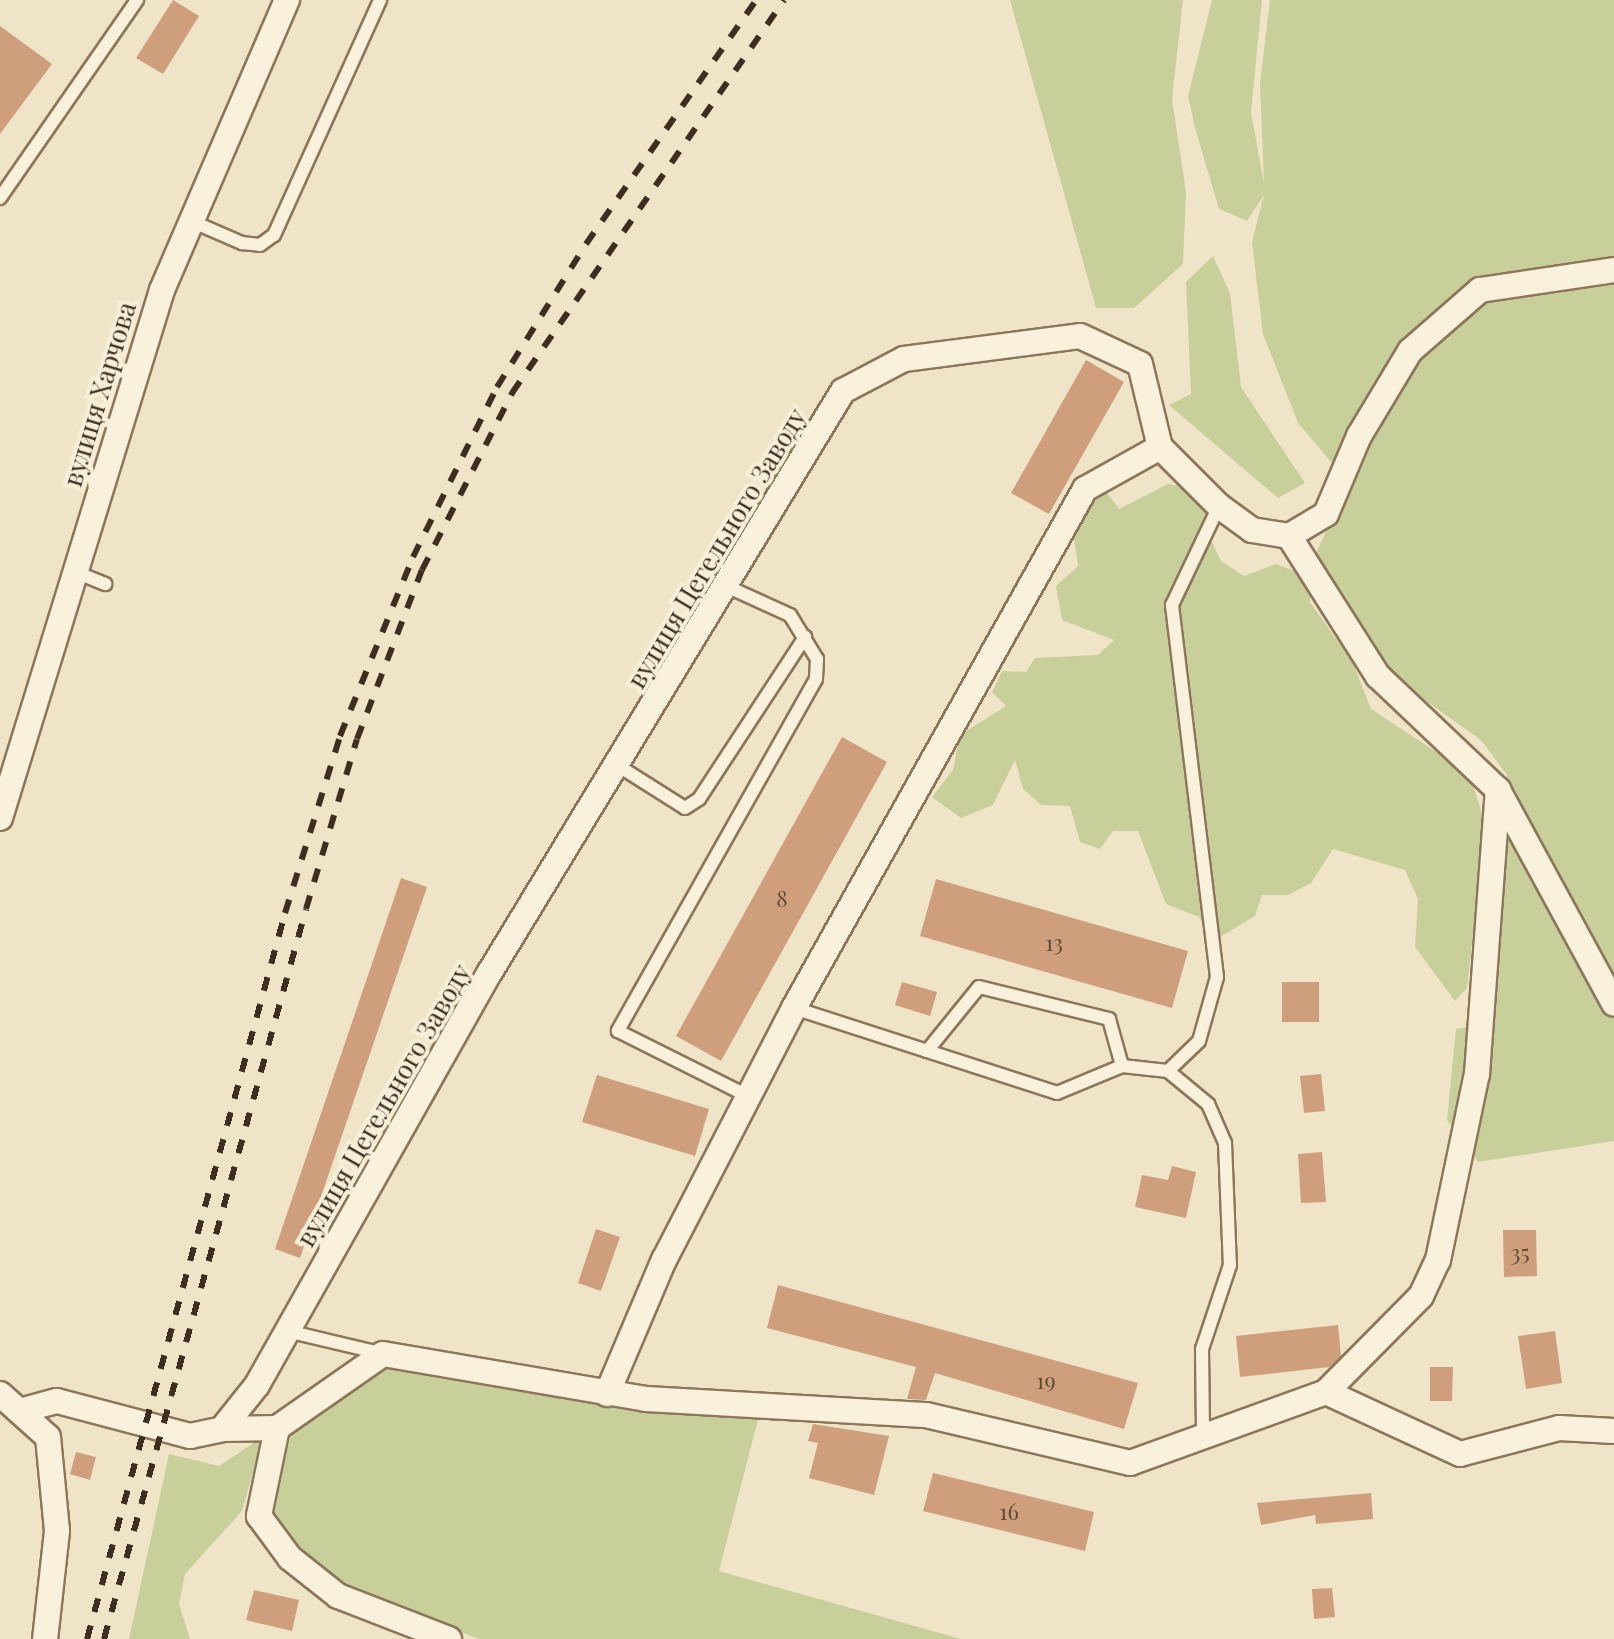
<!DOCTYPE html>
<meta charset="utf-8">
<style>
body{margin:0}
#map{position:relative;width:1614px;height:1639px;overflow:hidden;background:#f0e4c8;font-family:"Playfair Display",serif}
div>[style]{position:absolute}
.green>*{inset:0;background:#c9cf9b}
.building>*{inset:0;background:#cf9f7d}
.roads{filter:drop-shadow(2px 0 #8d765c) drop-shadow(-2px 0 #8d765c) drop-shadow(0 2px #8d765c) drop-shadow(0 -2px #8d765c)}
.lane>*{height:12px;margin:-6px;padding:0 6px;transform-origin:6px;border-radius:6px;background:#faf1dc}
.street>*{height:24px;margin:-12px;padding:0 12px;transform-origin:12px;border-radius:12px;background:#faf1dc}
.rail>*{height:6px;margin-top:-3px;transform-origin:0;background:repeating-linear-gradient(90deg,#3d2e20 0 14px,transparent 0 28px)}
span{translate:-50% -50%;white-space:nowrap;text-align:center;line-height:1.15;-webkit-text-stroke:8px #f7eed8;paint-order:stroke}
.number-label{font-size:22px;color:#624a37}
.number-label span{-webkit-text-stroke-width:0}
.street-label{font-size:26px;color:#3d2e20}
</style>
<div id="map">
<div class="green">
<div style="clip-path:polygon(1010px 0,1183px 0,1172px 99px,1186px 192px,1183px 264px,1134px 308px,1096px 308px)"></div>
<div style="clip-path:polygon(1212px 0,1262px 0,1251px 113px,1264px 183px,1260px 83px,1270px 0,1614px 0,1614px 1141px,1478px 1162px,1447px 1120px,1456px 1029px,1493px 1022px,1507px 775px,1481px 740px,1388px 674px,1313px 560px,1348px 482px,1298px 423px,1263px 334px,1252px 242px,1264px 195px,1247px 221px,1219px 209px,1195px 128px,1188px 96px)"></div>
<div style="clip-path:polygon(1213px 256px,1230px 293px,1241px 387px,1305px 483px,1278px 498px,1169px 405px,1191px 394px,1186px 282px)"></div>
<div style="clip-path:polygon(1168px 484px,1190px 488px,1206px 509px,1206px 530px,1221px 561px,1244px 576px,1276px 564px,1310px 577px,1310px 602px,1353px 663px,1371px 709px,1470px 774px,1485px 824px,1467px 988px,1455px 1001px,1415px 947px,1418px 899px,1405px 870px,1333px 849px,1311px 883px,1288px 895px,1262px 895px,1255px 916px,1212px 942px,1199px 917px,1166px 904px,1138px 831px,1113px 831px,1100px 849px,1080px 842px,1070px 806px,1041px 805px,1023px 789px,1015px 760px,993px 805px,961px 818px,932px 797px,953px 770px,960px 735px,1006px 706px,992px 692px,1002px 671px,1026px 672px,1035px 658px,1098px 655px,1114px 640px,1062px 620px,1056px 586px,1078px 566px,1073px 531px,1089px 498px,1105px 490px,1119px 509px)"></div>
<div style="clip-path:polygon(388px 1366px,609px 1405px,759px 1416px,719px 1571px,961px 1639px,479px 1639px,343px 1587px,299px 1553px,268px 1514px,294px 1426px)"></div>
<div style="clip-path:polygon(263px 1437px,242px 1511px,185px 1574px,179px 1604px,190px 1639px,129px 1639px,169px 1454px,219px 1466px)"></div>
</div>
<div class="building">
<div style="clip-path:polygon(173px 0,199px 16px,163px 74px,136px 58px)"></div>
<div style="clip-path:polygon(0 26px,52px 64px,0 134px)"></div>
<div style="clip-path:polygon(1086px 360px,1124px 382px,1049px 514px,1011px 493px)"></div>
<div style="clip-path:polygon(842px 737px,887px 762px,721px 1061px,676px 1036px)"></div>
<div style="clip-path:polygon(401px 878px,427px 887px,300px 1258px,275px 1249px)"></div>
<div style="clip-path:polygon(936px 879px,1188px 951px,1172px 1008px,920px 936px)"></div>
<div style="clip-path:polygon(902px 982px,937px 992px,930px 1016px,895px 1005px)"></div>
<div style="clip-path:polygon(1282px 982px,1319px 982px,1319px 1022px,1282px 1022px)"></div>
<div style="clip-path:polygon(1321px 1074px,1325px 1111px,1304px 1113px,1300px 1076px)"></div>
<div style="clip-path:polygon(597px 1075px,709px 1109px,695px 1156px,582px 1122px)"></div>
<div style="clip-path:polygon(1322px 1152px,1326px 1202px,1301px 1203px,1298px 1154px)"></div>
<div style="clip-path:polygon(1172px 1166px,1196px 1172px,1186px 1218px,1135px 1207px,1142px 1175px,1168px 1180px)"></div>
<div style="clip-path:polygon(596px 1229px,620px 1237px,601px 1291px,578px 1283px)"></div>
<div style="clip-path:polygon(1503px 1230px,1536px 1230px,1537px 1276px,1504px 1277px)"></div>
<div style="clip-path:polygon(778px 1285px,1138px 1383px,1124px 1429px,935px 1373px,926px 1400px,907px 1399px,916px 1367px,767px 1328px)"></div>
<div style="clip-path:polygon(1338px 1325px,1341px 1356px,1330px 1367px,1240px 1377px,1236px 1336px)"></div>
<div style="clip-path:polygon(1555px 1331px,1562px 1383px,1526px 1389px,1518px 1336px)"></div>
<div style="clip-path:polygon(1430px 1367px,1453px 1367px,1452px 1401px,1430px 1401px)"></div>
<div style="clip-path:polygon(813px 1424px,889px 1436px,874px 1495px,809px 1478px,818px 1443px,808px 1441px)"></div>
<div style="clip-path:polygon(76px 1452px,96px 1457px,90px 1480px,70px 1474px)"></div>
<div style="clip-path:polygon(933px 1473px,1094px 1512px,1085px 1551px,923px 1511px)"></div>
<div style="clip-path:polygon(1371px 1493px,1373px 1519px,1316px 1524px,1315px 1515px,1261px 1525px,1257px 1503px)"></div>
<div style="clip-path:polygon(1332px 1588px,1335px 1617px,1314px 1619px,1312px 1589px)"></div>
<div style="clip-path:polygon(254px 1590px,299px 1600px,292px 1631px,246px 1620px)"></div>
</div>
<div class="roads">
<div class="lane">
<div style="left:0;top:198px;width:241px;rotate:-55.3deg"></div>
<div style="left:191px;top:221px;width:56px;rotate:23.3deg"></div>
<div style="left:242px;top:243px;width:18px;rotate:6deg"></div>
<div style="left:260px;top:245px;width:17px;rotate:-36deg"></div>
<div style="left:274px;top:235px;width:258px;rotate:-65.7deg"></div>
<div style="left:73px;top:571px;width:35px;rotate:22deg"></div>
<div style="left:726px;top:586px;width:70px;rotate:24.4deg"></div>
<div style="left:790px;top:615px;width:52px;rotate:58.5deg"></div>
<div style="left:817px;top:659px;width:20px;rotate:93deg"></div>
<div style="left:816px;top:679px;width:404px;rotate:119.4deg"></div>
<div style="left:618px;top:1031px;width:148px;rotate:26.6deg"></div>
<div style="left:617px;top:765px;width:80px;rotate:32.3deg"></div>
<div style="left:685px;top:808px;width:17px;rotate:-33deg"></div>
<div style="left:699px;top:799px;width:194px;rotate:-56.8deg"></div>
<div style="left:794px;top:1008px;width:276px;rotate:17.9deg"></div>
<div style="left:1057px;top:1093px;width:70px;rotate:-22.6deg"></div>
<div style="left:1122px;top:1066px;width:46px;rotate:6.2deg"></div>
<div style="left:1168px;top:1071px;width:43px;rotate:-44.1deg"></div>
<div style="left:1199px;top:1041px;width:66px;rotate:-74.3deg"></div>
<div style="left:1217px;top:977px;width:375px;rotate:-96.9deg"></div>
<div style="left:1172px;top:605px;width:110px;rotate:-64.6deg"></div>
<div style="left:927px;top:1051px;width:82px;rotate:-50.9deg"></div>
<div style="left:979px;top:987px;width:134px;rotate:13.8deg"></div>
<div style="left:1109px;top:1019px;width:49px;rotate:74.5deg"></div>
<div style="left:1168px;top:1071px;width:52px;rotate:39.5deg"></div>
<div style="left:1208px;top:1104px;width:43px;rotate:66.4deg"></div>
<div style="left:1225px;top:1143px;width:122px;rotate:87.7deg"></div>
<div style="left:1230px;top:1265px;width:89px;rotate:108.4deg"></div>
<div style="left:1202px;top:1349px;width:88px;rotate:89.3deg"></div>
<div style="left:287px;top:1331px;width:96px;rotate:13.3deg"></div>
</div>
<div class="street">
<div style="left:1289px;top:536px;width:166px;rotate:57.6deg"></div>
<div style="left:1378px;top:676px;width:166px;rotate:43.5deg"></div>
<div style="left:1498px;top:790px;width:243px;rotate:61.5deg"></div>
<div style="left:0;top:818px;width:552px;rotate:-72.94deg"></div>
<div style="left:162px;top:290px;width:316px;rotate:-66.7deg"></div>
<div style="left:1326px;top:1392px;width:148px;rotate:24.8deg"></div>
<div style="left:1460px;top:1454px;width:102px;rotate:-14.7deg"></div>
<div style="left:1559px;top:1428px;width:55px;rotate:3.1deg"></div>
<div style="left:0;top:1394px;width:64px;rotate:41.9deg"></div>
<div style="left:48px;top:1437px;width:94px;rotate:84.5deg"></div>
<div style="left:57px;top:1531px;width:109px;rotate:96.3deg"></div>
<div style="left:607px;top:1394px;width:146px;rotate:-67deg"></div>
<div style="left:664px;top:1260px;width:284px;rotate:-62.7deg"></div>
<div style="left:794px;top:1008px;width:595px;rotate:-60.72deg"></div>
<div style="left:1085px;top:489px;width:86px;rotate:-29.2deg"></div>
<div style="left:23px;top:1410px;width:35px;rotate:-15deg"></div>
<div style="left:57px;top:1401px;width:138px;rotate:14.7deg"></div>
<div style="left:190px;top:1436px;width:33px;rotate:-12deg"></div>
<div style="left:222px;top:1429px;width:56px;rotate:-51.5deg"></div>
<div style="left:257px;top:1385px;width:474px;rotate:-60.6deg"></div>
<div style="left:490px;top:972px;width:680px;rotate:-58.72deg"></div>
<div style="left:843px;top:391px;width:69px;rotate:-27.7deg"></div>
<div style="left:904px;top:359px;width:177px;rotate:-7.4deg"></div>
<div style="left:1080px;top:336px;width:66px;rotate:25deg"></div>
<div style="left:1140px;top:364px;width:85px;rotate:76.5deg"></div>
<div style="left:1160px;top:447px;width:83px;rotate:45deg"></div>
<div style="left:1219px;top:506px;width:41px;rotate:36deg"></div>
<div style="left:1252px;top:530px;width:37px;rotate:9deg"></div>
<div style="left:1289px;top:536px;width:43px;rotate:-30.7deg"></div>
<div style="left:1326px;top:514px;width:85px;rotate:-67.1deg"></div>
<div style="left:1359px;top:436px;width:99px;rotate:-59deg"></div>
<div style="left:1410px;top:351px;width:93px;rotate:-41.1deg"></div>
<div style="left:1480px;top:290px;width:135px;rotate:-8.5deg"></div>
<div style="left:277px;top:1428px;width:129px;rotate:-34.9deg"></div>
<div style="left:383px;top:1354px;width:267px;rotate:9.7deg"></div>
<div style="left:646px;top:1399px;width:280px;rotate:3.3deg"></div>
<div style="left:926px;top:1415px;width:210px;rotate:13.2deg"></div>
<div style="left:1130px;top:1463px;width:208px;rotate:-19.9deg"></div>
<div style="left:1326px;top:1392px;width:135px;rotate:-45.3deg"></div>
<div style="left:1421px;top:1296px;width:40px;rotate:-65deg"></div>
<div style="left:1438px;top:1260px;width:190px;rotate:-78.2deg"></div>
<div style="left:1477px;top:1074px;width:285px;rotate:-85.8deg"></div>
<div style="left:222px;top:1429px;width:55px;rotate:-1deg"></div>
<div style="left:277px;top:1428px;width:90px;rotate:101.6deg"></div>
<div style="left:259px;top:1516px;width:52px;rotate:53.6deg"></div>
<div style="left:290px;top:1558px;width:61px;rotate:38.4deg"></div>
<div style="left:338px;top:1596px;width:119px;rotate:21.2deg"></div>
</div>
</div>
<div class="rail">
<div style="left:87px;top:1639px;width:753px;rotate:-74.74deg"></div>
<div style="left:285px;top:913px;width:185px;rotate:-72.7deg"></div>
<div style="left:340px;top:736px;width:193px;rotate:-67.8deg"></div>
<div style="left:413px;top:557px;width:190px;rotate:-63.7deg"></div>
<div style="left:497px;top:387px;width:168px;rotate:-58.1deg"></div>
<div style="left:586px;top:244px;width:297px;rotate:-55.1deg"></div>
<div style="left:104px;top:1639px;width:757px;rotate:-74.53deg"></div>
<div style="left:306px;top:909px;width:177px;rotate:-73.3deg"></div>
<div style="left:357px;top:739px;width:181px;rotate:-69deg"></div>
<div style="left:422px;top:570px;width:199px;rotate:-63deg"></div>
<div style="left:512px;top:393px;width:478px;rotate:-55.3deg"></div>
</div>
<div class="number-label">
<span style="left:782px;top:899px">8</span>
<span style="left:1054px;top:943px">13</span>
<span style="left:1520px;top:1253px">35</span>
<span style="left:1046px;top:1381px">19</span>
<span style="left:1009px;top:1512px">16</span>
</div>
<div class="street-label">
<span style="left:99px;top:394px;rotate:-73deg">вулиця Харчова</span>
<span style="left:716px;top:548px;rotate:-59deg">вулиця Цегельного Заводу</span>
<span style="left:383px;top:1105px;rotate:-60deg">вулиця Цегельного Заводу</span>
</div>
</div>
